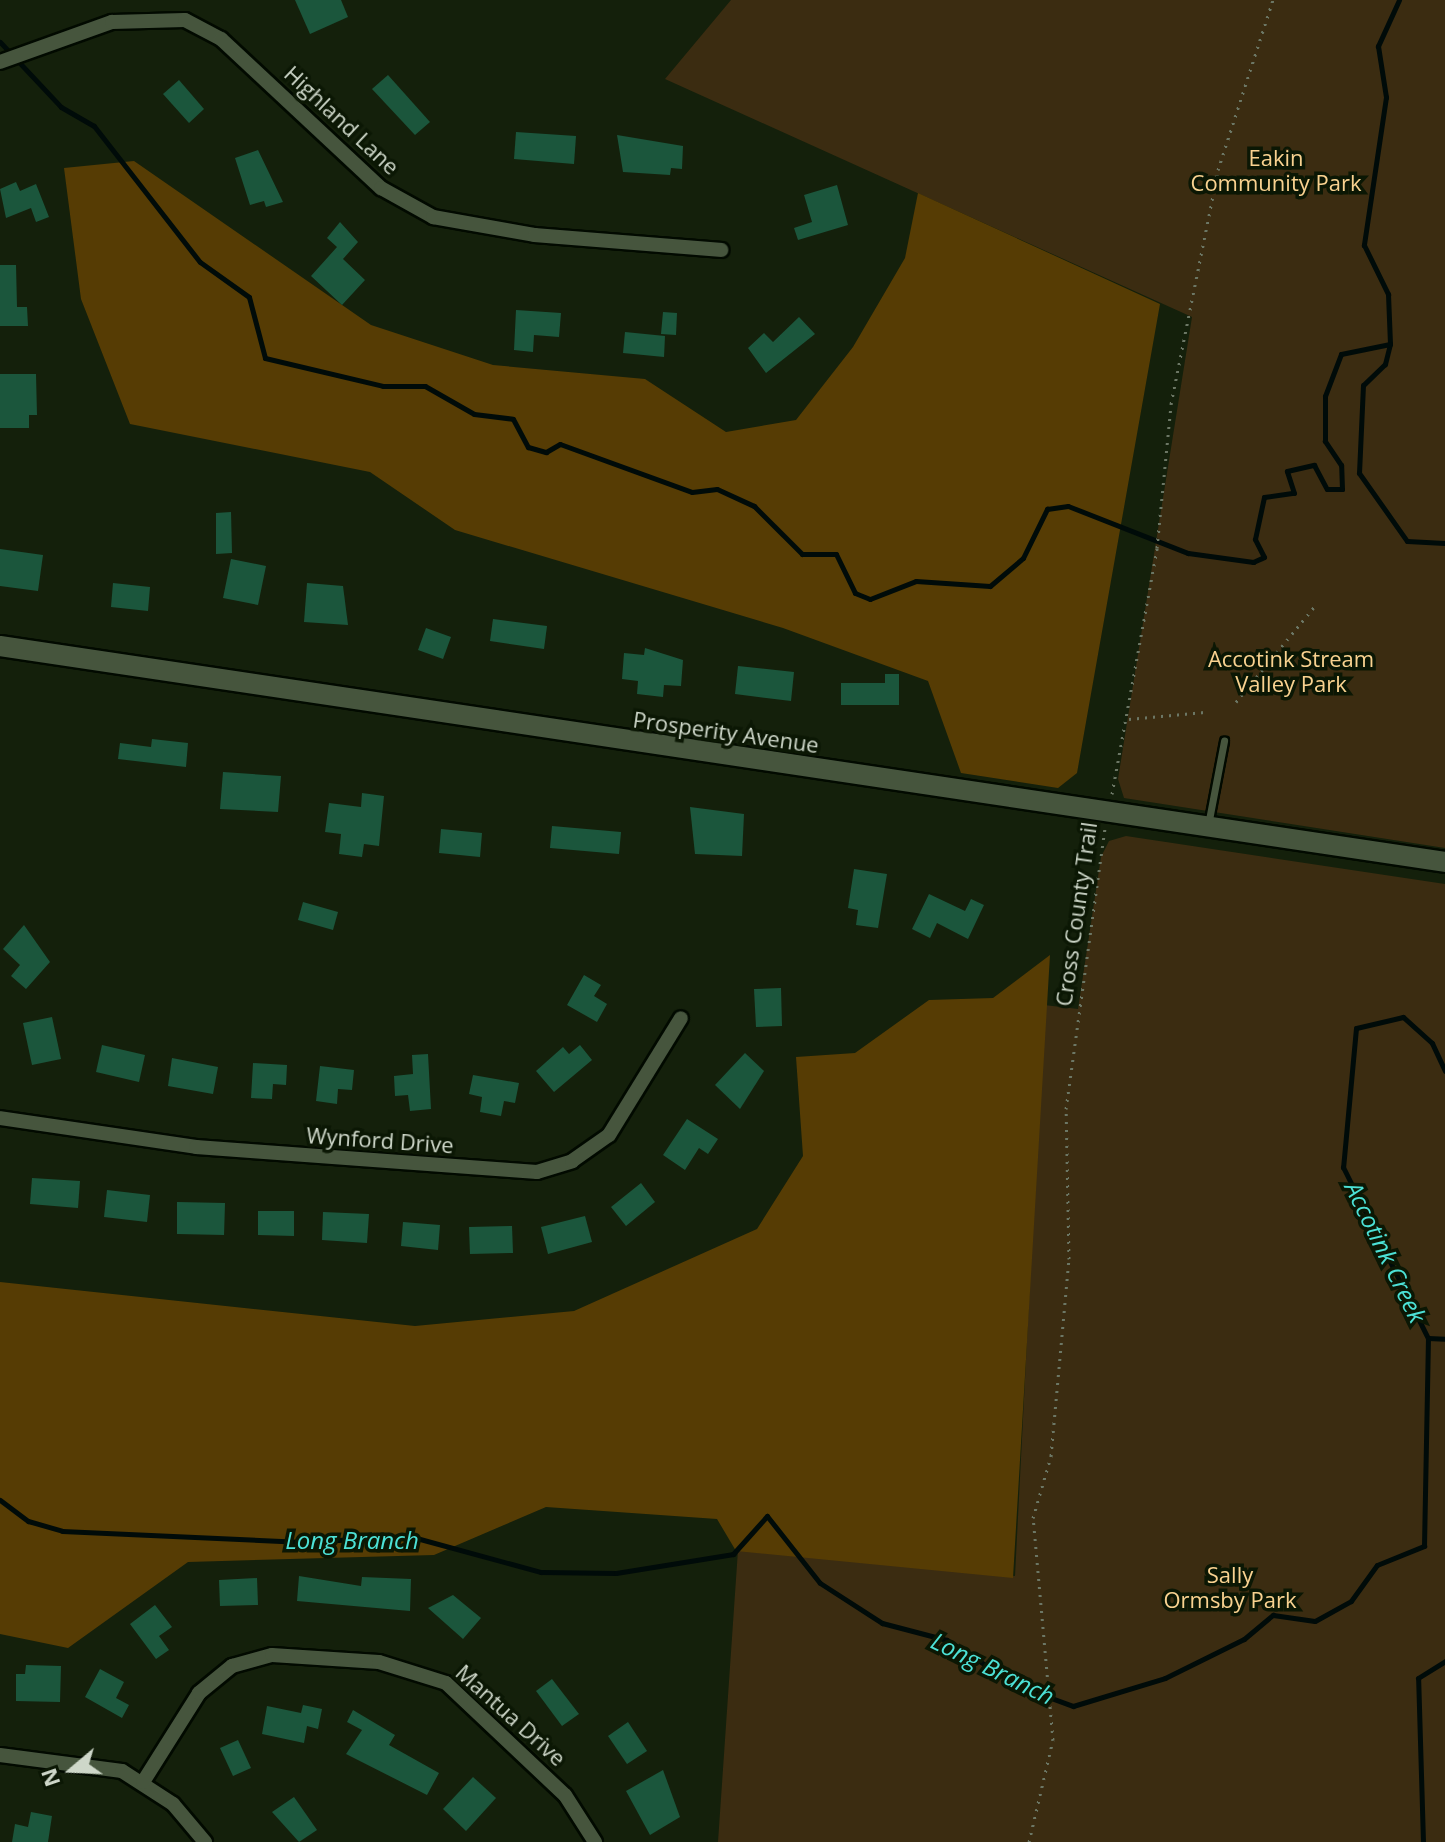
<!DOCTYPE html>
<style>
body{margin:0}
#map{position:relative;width:1445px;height:1842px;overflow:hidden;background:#14200b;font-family:"Open Sans",sans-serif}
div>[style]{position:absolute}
.green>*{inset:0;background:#3b2c11}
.forest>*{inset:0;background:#563c04}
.stream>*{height:5px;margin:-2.5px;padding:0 2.5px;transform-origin:2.5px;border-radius:2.5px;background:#000b09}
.building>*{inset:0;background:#1b563c}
.path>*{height:3px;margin-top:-1.5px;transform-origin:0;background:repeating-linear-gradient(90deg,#6c7765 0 2px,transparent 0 8px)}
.roads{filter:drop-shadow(2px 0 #020a00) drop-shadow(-2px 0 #020a00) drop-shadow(0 2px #020a00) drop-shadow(0 -2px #020a00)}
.service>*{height:7px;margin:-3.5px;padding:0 3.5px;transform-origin:3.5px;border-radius:3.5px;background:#46553d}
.minor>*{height:14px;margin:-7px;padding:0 7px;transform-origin:7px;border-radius:7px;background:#46553d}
.secondary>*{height:20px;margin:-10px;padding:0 10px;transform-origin:10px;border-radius:10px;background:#46553d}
span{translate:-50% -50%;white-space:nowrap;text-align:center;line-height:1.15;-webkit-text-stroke:7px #0b1704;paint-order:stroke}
.street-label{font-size:22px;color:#ced7c9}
.park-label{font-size:22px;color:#f9d290}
.water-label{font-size:24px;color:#4ce1d6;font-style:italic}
.north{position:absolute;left:32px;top:1730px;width:80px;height:80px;-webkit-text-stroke:6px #0b1704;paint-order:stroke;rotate:251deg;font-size:22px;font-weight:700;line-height:32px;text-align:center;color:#ced7c9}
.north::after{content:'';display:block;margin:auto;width:28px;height:36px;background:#ced7c9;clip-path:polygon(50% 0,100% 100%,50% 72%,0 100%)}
</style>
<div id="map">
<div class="green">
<div style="clip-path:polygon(731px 0,1445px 0,1445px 848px,1124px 798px,1118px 779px,1192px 317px,665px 79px)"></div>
<div style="clip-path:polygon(1126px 836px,1445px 884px,1445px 1842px,718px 1842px,738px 1550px,1015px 1576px,1044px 1005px,1078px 1009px,1101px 857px,1109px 841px)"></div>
</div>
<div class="forest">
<div style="clip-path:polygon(134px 161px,371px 325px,493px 365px,645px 379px,726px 432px,796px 420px,853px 347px,905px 258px,918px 193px,1160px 304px,1077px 773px,1058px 788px,961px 773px,928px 681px,783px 628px,455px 530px,370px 472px,130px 424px,81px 299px,64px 168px)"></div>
<div style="clip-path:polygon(1050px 955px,1013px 1578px,736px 1551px,717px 1519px,546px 1507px,434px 1555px,188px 1562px,68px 1648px,0 1634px,0 1282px,415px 1326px,574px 1311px,757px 1229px,803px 1156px,796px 1057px,855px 1053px,929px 1000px,993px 998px)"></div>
</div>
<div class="stream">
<div style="left:1399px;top:0;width:51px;rotate:114.5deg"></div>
<div style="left:1378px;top:46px;width:52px;rotate:81.1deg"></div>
<div style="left:1386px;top:97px;width:150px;rotate:98.5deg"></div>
<div style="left:1364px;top:245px;width:55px;rotate:63.9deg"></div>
<div style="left:1388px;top:294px;width:50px;rotate:87.7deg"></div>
<div style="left:1390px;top:344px;width:21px;rotate:104deg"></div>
<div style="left:1385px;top:364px;width:30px;rotate:136deg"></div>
<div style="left:1363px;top:385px;width:88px;rotate:92.6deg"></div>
<div style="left:1359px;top:473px;width:83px;rotate:54.8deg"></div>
<div style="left:1407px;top:541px;width:38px;rotate:3deg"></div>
<div style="left:0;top:42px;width:89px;rotate:46.8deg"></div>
<div style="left:61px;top:107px;width:38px;rotate:30deg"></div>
<div style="left:94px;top:126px;width:172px;rotate:52.1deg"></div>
<div style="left:200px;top:262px;width:60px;rotate:35.5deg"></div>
<div style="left:249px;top:297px;width:63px;rotate:75.3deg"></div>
<div style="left:265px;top:358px;width:121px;rotate:13.3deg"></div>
<div style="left:383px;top:386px;width:42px"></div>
<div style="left:425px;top:386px;width:56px;rotate:29.7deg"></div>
<div style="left:474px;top:414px;width:39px;rotate:7deg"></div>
<div style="left:513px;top:419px;width:32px;rotate:62deg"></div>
<div style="left:528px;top:447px;width:19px;rotate:16deg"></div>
<div style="left:546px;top:452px;width:16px;rotate:-30deg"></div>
<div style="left:560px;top:444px;width:140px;rotate:20deg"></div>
<div style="left:692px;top:492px;width:25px;rotate:-7deg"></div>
<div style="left:717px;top:489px;width:41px;rotate:24.7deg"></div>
<div style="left:754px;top:506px;width:68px;rotate:45deg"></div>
<div style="left:802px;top:554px;width:34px"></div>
<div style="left:836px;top:554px;width:43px;rotate:64deg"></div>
<div style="left:855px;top:593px;width:16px;rotate:22deg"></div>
<div style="left:870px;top:599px;width:49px;rotate:-21.4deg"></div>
<div style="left:916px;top:581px;width:74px;rotate:3.9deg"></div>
<div style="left:990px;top:586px;width:43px;rotate:-40.3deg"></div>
<div style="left:1023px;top:558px;width:55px;rotate:-63.9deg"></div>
<div style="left:1047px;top:509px;width:21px;rotate:-8deg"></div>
<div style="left:1068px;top:506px;width:129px;rotate:21.4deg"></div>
<div style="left:1188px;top:553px;width:66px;rotate:7.9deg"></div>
<div style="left:1253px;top:562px;width:12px;rotate:-24deg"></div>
<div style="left:1264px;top:557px;width:20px;rotate:-117deg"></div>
<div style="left:1255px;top:539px;width:43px;rotate:-77.9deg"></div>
<div style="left:1264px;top:497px;width:30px;rotate:-8deg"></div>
<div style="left:1294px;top:493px;width:23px;rotate:-108deg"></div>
<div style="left:1287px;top:471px;width:28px;rotate:-13deg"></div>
<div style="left:1314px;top:465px;width:27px;rotate:62deg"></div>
<div style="left:1327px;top:489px;width:15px"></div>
<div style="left:1342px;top:489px;width:24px;rotate:-92deg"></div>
<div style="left:1341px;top:465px;width:29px;rotate:-124deg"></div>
<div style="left:1325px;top:441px;width:45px;rotate:-90deg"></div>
<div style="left:1325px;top:396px;width:45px;rotate:-69.1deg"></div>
<div style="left:1341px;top:354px;width:50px;rotate:-11.5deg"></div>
<div style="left:1445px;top:1071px;width:31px;rotate:-115deg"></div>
<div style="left:1432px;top:1043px;width:39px;rotate:-138deg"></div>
<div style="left:1403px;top:1017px;width:48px;rotate:166.8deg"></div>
<div style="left:1356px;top:1028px;width:140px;rotate:95.3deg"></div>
<div style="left:1343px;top:1167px;width:191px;rotate:63.6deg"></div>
<div style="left:1428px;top:1338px;width:17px;rotate:3deg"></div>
<div style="left:0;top:1500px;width:35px;rotate:37deg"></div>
<div style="left:28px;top:1521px;width:35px;rotate:16deg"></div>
<div style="left:62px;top:1531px;width:241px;rotate:2.6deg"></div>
<div style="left:303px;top:1542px;width:106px;rotate:-3.2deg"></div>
<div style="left:409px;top:1536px;width:137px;rotate:15.3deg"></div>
<div style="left:541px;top:1572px;width:75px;rotate:0.8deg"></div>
<div style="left:616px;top:1573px;width:119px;rotate:-9.2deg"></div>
<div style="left:733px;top:1554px;width:51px;rotate:-48.2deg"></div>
<div style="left:767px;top:1516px;width:85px;rotate:51.7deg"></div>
<div style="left:820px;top:1583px;width:74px;rotate:32.8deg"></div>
<div style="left:882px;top:1623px;width:67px;rotate:14.7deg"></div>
<div style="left:947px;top:1640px;width:82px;rotate:33.1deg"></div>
<div style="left:1016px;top:1685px;width:61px;rotate:20.2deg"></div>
<div style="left:1073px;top:1706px;width:96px;rotate:-16.9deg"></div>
<div style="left:1165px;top:1678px;width:88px;rotate:-26.3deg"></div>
<div style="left:1244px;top:1639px;width:38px;rotate:-40deg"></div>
<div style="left:1273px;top:1615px;width:42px;rotate:8.1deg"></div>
<div style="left:1315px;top:1621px;width:41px;rotate:-29.1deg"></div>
<div style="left:1351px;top:1601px;width:44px;rotate:-54.2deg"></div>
<div style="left:1377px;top:1565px;width:51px;rotate:-22deg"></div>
<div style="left:1424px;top:1546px;width:208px;rotate:-88.9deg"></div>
<div style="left:1423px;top:1842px;width:164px;rotate:-91.7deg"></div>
<div style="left:1418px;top:1678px;width:32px;rotate:-32deg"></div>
</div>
<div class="building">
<div style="clip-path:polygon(295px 0,341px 0,348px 17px,310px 34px)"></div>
<div style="clip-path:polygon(388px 75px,430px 122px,415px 135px,372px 89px)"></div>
<div style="clip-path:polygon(179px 80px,204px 109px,189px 123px,163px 94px)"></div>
<div style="clip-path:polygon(516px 132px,576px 136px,574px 164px,514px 159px)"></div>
<div style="clip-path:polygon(617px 135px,683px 146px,682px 169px,671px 168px,670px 175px,623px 172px)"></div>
<div style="clip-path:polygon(258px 150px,283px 202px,266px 207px,264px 201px,250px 205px,235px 158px)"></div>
<div style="clip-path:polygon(16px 182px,20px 191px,36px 184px,49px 217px,36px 222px,31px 208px,6px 218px,0 189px)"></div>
<div style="clip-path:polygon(837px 185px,848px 225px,798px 240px,794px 228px,812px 222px,804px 195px)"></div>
<div style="clip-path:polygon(340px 222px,358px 242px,343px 259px,365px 280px,342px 305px,311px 276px,337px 247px,327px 238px)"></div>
<div style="clip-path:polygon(0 265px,16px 265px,17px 307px,27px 307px,28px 326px,0 326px)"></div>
<div style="clip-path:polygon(516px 310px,561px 313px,559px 337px,534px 335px,533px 352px,514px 350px)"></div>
<div style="clip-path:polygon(663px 312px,677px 313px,676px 335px,661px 334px)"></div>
<div style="clip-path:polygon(799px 317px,815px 334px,766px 373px,748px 348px,764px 333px,773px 342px)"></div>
<div style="clip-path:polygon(625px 332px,665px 336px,664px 357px,623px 353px)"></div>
<div style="clip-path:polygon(0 374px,36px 374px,37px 415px,29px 415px,29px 428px,0 428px)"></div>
<div style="clip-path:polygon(231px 512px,232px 553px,216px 554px,216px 513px)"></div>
<div style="clip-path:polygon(0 549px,43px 555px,38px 591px,0 586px)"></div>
<div style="clip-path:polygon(231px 559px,266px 566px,258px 605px,223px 598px)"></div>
<div style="clip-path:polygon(113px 583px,150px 587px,148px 611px,111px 607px)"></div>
<div style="clip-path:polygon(307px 583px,343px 586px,348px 625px,304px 622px)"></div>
<div style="clip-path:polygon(493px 619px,547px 626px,544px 649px,490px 641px)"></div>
<div style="clip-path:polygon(426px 628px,451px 637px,443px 659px,418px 650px)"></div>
<div style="clip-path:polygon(645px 648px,683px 660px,681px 686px,664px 685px,663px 697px,637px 694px,638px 681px,622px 679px,624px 653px,644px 655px)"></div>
<div style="clip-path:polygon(738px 666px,794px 672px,791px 701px,735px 694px)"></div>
<div style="clip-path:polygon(885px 674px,899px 674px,899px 705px,841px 705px,841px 683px,885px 683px)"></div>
<div style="clip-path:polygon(152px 739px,188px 743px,186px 767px,118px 759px,120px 743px,151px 747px)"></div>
<div style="clip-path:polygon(223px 772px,281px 776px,278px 812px,220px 809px)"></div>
<div style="clip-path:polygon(362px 793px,384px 796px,379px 846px,364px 844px,362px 857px,339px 854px,341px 834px,325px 832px,329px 803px,361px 807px)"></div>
<div style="clip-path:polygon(690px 807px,744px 814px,742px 856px,695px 854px)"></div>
<div style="clip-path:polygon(552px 826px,621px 832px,619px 854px,550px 848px)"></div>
<div style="clip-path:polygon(441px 829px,482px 833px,480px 857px,439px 853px)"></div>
<div style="clip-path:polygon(854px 869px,887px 874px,878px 928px,856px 925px,858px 910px,848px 908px)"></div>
<div style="clip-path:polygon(929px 894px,965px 911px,971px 899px,984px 905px,968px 939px,937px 923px,930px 938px,912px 929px)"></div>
<div style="clip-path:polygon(303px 902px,338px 912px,333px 930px,298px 920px)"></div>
<div style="clip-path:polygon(24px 925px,50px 962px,26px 989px,11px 976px,20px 965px,3px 949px)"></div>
<div style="clip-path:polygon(584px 975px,601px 985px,594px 996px,607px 1004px,597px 1022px,567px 1005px)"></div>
<div style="clip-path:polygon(781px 988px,782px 1026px,756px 1027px,754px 989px)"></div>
<div style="clip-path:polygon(52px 1017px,61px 1059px,32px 1065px,23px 1023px)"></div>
<div style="clip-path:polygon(102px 1045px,145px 1055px,139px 1082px,96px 1072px)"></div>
<div style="clip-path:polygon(580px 1045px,592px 1060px,554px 1092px,536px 1071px,563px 1047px,569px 1054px)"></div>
<div style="clip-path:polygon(745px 1053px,764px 1071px,740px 1109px,715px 1085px)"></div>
<div style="clip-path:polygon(428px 1054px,431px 1109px,410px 1111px,408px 1095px,395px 1096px,394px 1076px,413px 1074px,412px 1055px)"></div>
<div style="clip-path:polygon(172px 1058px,218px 1067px,213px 1094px,168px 1086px)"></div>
<div style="clip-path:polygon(253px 1063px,287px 1065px,286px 1085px,273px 1084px,272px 1099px,251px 1098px)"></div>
<div style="clip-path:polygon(320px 1066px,354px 1070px,352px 1090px,338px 1089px,337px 1104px,316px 1101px)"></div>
<div style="clip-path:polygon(473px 1075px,519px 1083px,515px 1103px,504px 1101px,501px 1116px,480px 1112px,482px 1097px,469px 1094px)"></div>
<div style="clip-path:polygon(687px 1119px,718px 1139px,708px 1154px,699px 1148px,685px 1170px,663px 1155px)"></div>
<div style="clip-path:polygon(32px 1178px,80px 1181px,78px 1208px,30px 1204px)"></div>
<div style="clip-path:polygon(641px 1183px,655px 1202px,626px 1226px,611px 1207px)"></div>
<div style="clip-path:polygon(107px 1190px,150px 1195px,147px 1222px,104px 1217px)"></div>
<div style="clip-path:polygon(177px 1202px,225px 1203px,224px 1235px,177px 1234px)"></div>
<div style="clip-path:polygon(258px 1211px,294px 1211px,294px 1236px,258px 1235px)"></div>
<div style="clip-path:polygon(323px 1212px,369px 1214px,367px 1243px,322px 1240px)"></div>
<div style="clip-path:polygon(585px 1216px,592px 1242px,548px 1254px,541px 1227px)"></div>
<div style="clip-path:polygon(403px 1222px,440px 1225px,438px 1250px,401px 1246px)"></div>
<div style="clip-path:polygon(512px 1226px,513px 1253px,470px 1254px,469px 1227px)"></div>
<div style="clip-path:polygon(299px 1576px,361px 1586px,362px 1577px,411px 1579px,410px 1611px,297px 1601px)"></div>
<div style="clip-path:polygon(257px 1578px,258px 1605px,220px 1606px,219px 1580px)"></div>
<div style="clip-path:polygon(453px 1595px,481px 1618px,463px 1639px,428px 1608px)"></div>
<div style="clip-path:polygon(155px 1605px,172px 1627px,159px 1636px,169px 1650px,156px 1659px,130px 1624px)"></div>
<div style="clip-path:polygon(26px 1665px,61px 1666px,60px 1702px,16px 1701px,16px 1674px,25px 1674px)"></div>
<div style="clip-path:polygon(100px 1669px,124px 1682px,116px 1698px,129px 1705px,122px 1718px,85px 1697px)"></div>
<div style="clip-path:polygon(552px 1679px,579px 1714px,562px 1726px,536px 1691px)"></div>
<div style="clip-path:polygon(303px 1705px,322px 1709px,318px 1729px,307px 1726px,304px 1743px,262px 1734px,267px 1706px,301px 1713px)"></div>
<div style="clip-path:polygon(353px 1710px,395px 1735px,389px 1745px,439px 1773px,427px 1795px,346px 1754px,362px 1730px,347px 1722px)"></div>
<div style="clip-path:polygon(628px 1722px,647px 1751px,627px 1764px,608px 1736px)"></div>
<div style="clip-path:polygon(238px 1740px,251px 1768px,233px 1776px,220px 1748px)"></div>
<div style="clip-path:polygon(663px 1770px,680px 1817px,650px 1835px,626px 1791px)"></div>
<div style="clip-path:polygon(473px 1777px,496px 1798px,466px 1831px,443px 1809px)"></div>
<div style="clip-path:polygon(294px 1797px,317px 1830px,299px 1842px,272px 1812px)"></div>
<div style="clip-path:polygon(31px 1812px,52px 1816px,48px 1842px,12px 1842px,15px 1824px,28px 1827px)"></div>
</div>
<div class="path">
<div style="left:1236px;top:702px;width:123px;rotate:-50.6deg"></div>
<div style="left:1129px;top:719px;width:76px;rotate:-5.3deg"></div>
<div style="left:1112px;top:794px;width:250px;rotate:-79.6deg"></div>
<div style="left:1157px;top:548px;width:145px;rotate:-84.4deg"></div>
<div style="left:1171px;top:404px;width:239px;rotate:-78.6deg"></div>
<div style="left:1218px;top:170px;width:179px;rotate:-72.1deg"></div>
<div style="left:1029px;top:1842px;width:105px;rotate:-76.8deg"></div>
<div style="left:1053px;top:1740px;width:223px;rotate:-95.1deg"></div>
<div style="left:1033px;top:1518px;width:65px;rotate:-73.8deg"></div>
<div style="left:1051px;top:1456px;width:198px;rotate:-84.8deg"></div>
<div style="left:1069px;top:1259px;width:150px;rotate:-91.1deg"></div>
<div style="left:1066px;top:1109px;width:283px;rotate:-82.1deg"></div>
</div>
<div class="roads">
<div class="service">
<div style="left:1208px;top:825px;width:86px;rotate:-79.2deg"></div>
</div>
<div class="minor">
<div style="left:0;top:62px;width:119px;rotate:-19.7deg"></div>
<div style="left:112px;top:22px;width:73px;rotate:-1.6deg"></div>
<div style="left:185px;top:20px;width:41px;rotate:27.8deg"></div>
<div style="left:221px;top:39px;width:219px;rotate:43deg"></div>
<div style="left:381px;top:188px;width:60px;rotate:29.1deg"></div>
<div style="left:433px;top:217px;width:104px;rotate:10deg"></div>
<div style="left:535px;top:235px;width:187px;rotate:4.6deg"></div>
<div style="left:0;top:1118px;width:198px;rotate:8.4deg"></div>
<div style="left:196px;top:1147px;width:342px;rotate:4.2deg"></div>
<div style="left:537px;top:1172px;width:37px;rotate:-17deg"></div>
<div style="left:572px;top:1161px;width:45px;rotate:-35.1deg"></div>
<div style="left:609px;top:1135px;width:137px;rotate:-58.4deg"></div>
<div style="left:0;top:1755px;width:123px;rotate:7.5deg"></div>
<div style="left:122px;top:1771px;width:61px;rotate:32.9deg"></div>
<div style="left:173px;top:1804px;width:50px;rotate:49.9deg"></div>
<div style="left:143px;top:1782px;width:105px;rotate:-57.8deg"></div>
<div style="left:199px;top:1693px;width:43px;rotate:-39.3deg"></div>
<div style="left:232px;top:1666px;width:41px;rotate:-15.4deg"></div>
<div style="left:272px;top:1655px;width:107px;rotate:3.7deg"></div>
<div style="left:379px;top:1662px;width:70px;rotate:17.4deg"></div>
<div style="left:446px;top:1683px;width:163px;rotate:43.3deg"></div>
<div style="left:565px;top:1795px;width:56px;rotate:57.4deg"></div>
</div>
<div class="secondary">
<div style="left:0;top:646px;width:1461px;rotate:8.5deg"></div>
</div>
</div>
<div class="street-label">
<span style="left:342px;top:120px;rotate:43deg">Highland Lane</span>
<span style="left:726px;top:732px;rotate:8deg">Prosperity Avenue</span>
<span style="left:1076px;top:914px;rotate:-82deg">Cross County Trail</span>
<span style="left:380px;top:1140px;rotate:4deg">Wynford Drive</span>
<span style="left:511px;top:1715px;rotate:42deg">Mantua Drive</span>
</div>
<div class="park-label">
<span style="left:1276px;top:170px">Eakin<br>Community Park</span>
<span style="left:1291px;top:671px">Accotink Stream<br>Valley Park</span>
<span style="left:1230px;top:1587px">Sally<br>Ormsby Park</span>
</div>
<div class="water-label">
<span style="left:1386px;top:1252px;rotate:64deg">Accotink Creek</span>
<span style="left:352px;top:1540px">Long Branch</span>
<span style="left:993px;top:1668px;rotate:26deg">Long Branch</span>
</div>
<div class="north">N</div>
</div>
